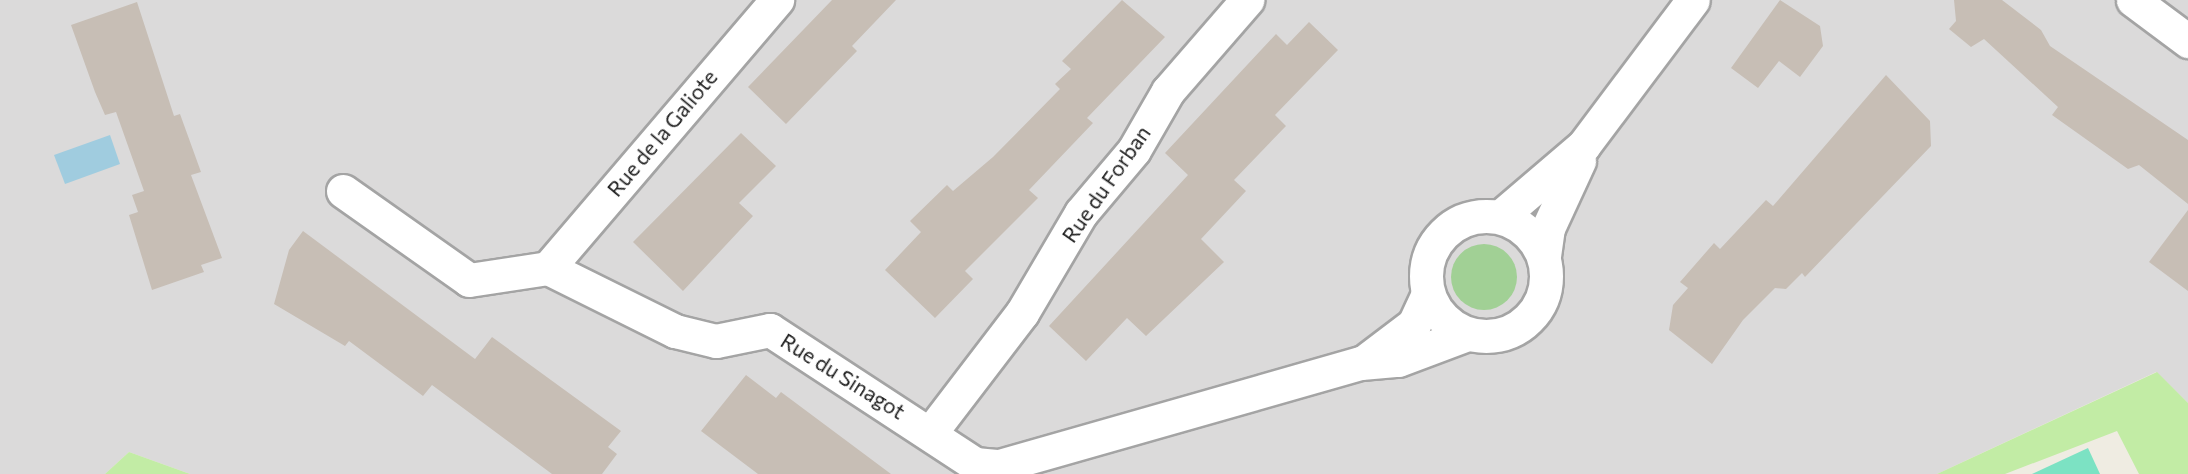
<!DOCTYPE html>
<style>
body{margin:0}
#map{position:relative;width:2188px;height:474px;overflow:hidden;background:#efece2;font-family:Commissioner,sans-serif}
div>[style]{position:absolute}
.residential>*{inset:0;background:#dbdada}
.grass>*{inset:0;background:#c2eca5}
.forest>*{inset:0;background:#a1d095}
.round{border-radius:50%}
.pitch>*{inset:0;background:#7ce2c3}
.water>*{inset:0;background:#a0ccdf}
.building>*{inset:0;background:#c7beb5}
.roads{filter:drop-shadow(2px 0 #a4a4a4) drop-shadow(-2px 0 #a4a4a4) drop-shadow(0 2px #a4a4a4) drop-shadow(0 -2px #a4a4a4)}
.minor>*{height:33px;margin:-16.5px;padding:0 16.5px;transform-origin:16.5px;border-radius:16.5px;background:#fff}
.minor>.ring{margin:-16.5px;padding:0;box-sizing:content-box;background:none;border:33px solid #fff;border-radius:50%}
span{translate:-50% -50%;white-space:nowrap;text-align:center;line-height:1.15;-webkit-text-stroke:4.5px #fff;paint-order:stroke}
.street-label{font-size:21px;color:#1d1d1d}
</style>
<div id="map">
<div class="residential">
<div style="clip-path:polygon(0 0,2188px 0,2188px 403px,2156px 372px,1937px 474px,190px 474px,129px 452px,105px 474px,0 474px)"></div>
</div>
<div class="grass">
<div style="clip-path:polygon(2157px 372px,2188px 403px,2188px 474px,2139px 474px,2117px 431px,2005px 474px,1937px 474px)"></div>
<div style="clip-path:polygon(129px 452px,190px 474px,105px 474px)"></div>
</div>
<div class="forest">
<div class="round" style="left:1451px;top:244px;width:66px;height:66px"></div>
</div>
<div class="pitch">
<div style="clip-path:polygon(2088px 448px,2100px 474px,2032px 474px)"></div>
</div>
<div class="water">
<div style="clip-path:polygon(110px 135px,120px 164px,65px 184px,54px 155px)"></div>
</div>
<div class="building">
<div style="clip-path:polygon(832px 0,896px 0,852px 46px,857px 51px,786px 124px,748px 87px)"></div>
<div style="clip-path:polygon(1122px 0,1165px 37px,1087px 118px,1093px 123px,1029px 190px,1038px 198px,965px 271px,973px 279px,935px 318px,885px 270px,921px 232px,910px 221px,947px 185px,953px 191px,993px 157px,1060px 89px,1055px 84px,1071px 69px,1062px 61px)"></div>
<div style="clip-path:polygon(1780px 0,1820px 26px,1823px 46px,1800px 77px,1779px 61px,1758px 88px,1731px 68px)"></div>
<div style="clip-path:polygon(1954px 0,2002px 0,2041px 30px,2050px 46px,2188px 140px,2188px 204px,2139px 165px,2128px 169px,2052px 115px,2058px 107px,1984px 39px,1971px 47px,1949px 29px,1956px 21px)"></div>
<div style="clip-path:polygon(137px 2px,174px 116px,180px 114px,201px 172px,191px 175px,222px 258px,201px 265px,204px 272px,152px 290px,129px 215px,138px 212px,132px 195px,144px 191px,116px 112px,105px 115px,95px 92px,71px 25px)"></div>
<div style="clip-path:polygon(1309px 22px,1338px 50px,1275px 115px,1286px 126px,1234px 180px,1246px 191px,1201px 239px,1224px 262px,1146px 336px,1127px 318px,1086px 361px,1049px 326px,1188px 175px,1165px 153px,1276px 34px,1287px 45px)"></div>
<div style="clip-path:polygon(1886px 75px,1930px 121px,1931px 146px,1805px 277px,1802px 273px,1786px 289px,1775px 288px,1743px 320px,1712px 364px,1669px 330px,1673px 305px,1688px 288px,1680px 282px,1714px 243px,1720px 249px,1766px 200px,1773px 206px)"></div>
<div style="clip-path:polygon(741px 133px,776px 166px,739px 203px,753px 216px,683px 291px,633px 242px)"></div>
<div style="clip-path:polygon(2188px 210px,2188px 291px,2149px 262px)"></div>
<div style="clip-path:polygon(303px 231px,475px 359px,492px 337px,621px 431px,608px 447px,617px 454px,602px 474px,552px 474px,432px 385px,423px 396px,349px 341px,345px 346px,274px 304px,289px 250px)"></div>
<div style="clip-path:polygon(746px 375px,776px 398px,781px 392px,891px 474px,758px 474px,701px 431px)"></div>
</div>
<div class="roads">
<div class="minor">
<div style="left:2133px;top:0;width:69px;rotate:36.7deg"></div>
<div style="left:343px;top:191px;width:154px;rotate:35.2deg"></div>
<div style="left:469px;top:280px;width:80px;rotate:-8.6deg"></div>
<div style="left:548px;top:268px;width:142px;rotate:26.4deg"></div>
<div style="left:675px;top:331px;width:42px;rotate:13.7deg"></div>
<div style="left:716px;top:341px;width:55px;rotate:-11.5deg"></div>
<div style="left:770px;top:330px;width:245px;rotate:33.2deg"></div>
<div style="left:975px;top:464px;width:24px;rotate:5deg"></div>
<div style="left:999px;top:466px;width:376px;rotate:-15.9deg"></div>
<div style="left:1361px;top:363px;width:37px;rotate:-5deg"></div>
<div style="left:1398px;top:360px;width:74px;rotate:-20.6deg"></div>
<div class="ring" style="left:1426px;top:216px;width:87px;height:87px"></div>
<div style="left:1501px;top:216px;width:109px;rotate:-40.5deg"></div>
<div style="left:1584px;top:145px;width:181px;rotate:-53.1deg"></div>
<div style="left:1544px;top:256px;width:28px;rotate:-82deg"></div>
<div style="left:1548px;top:228px;width:74px;rotate:-65.2deg"></div>
<div style="left:548px;top:268px;width:353px;rotate:-49.5deg"></div>
<div style="left:1368px;top:359px;width:58px;rotate:-37.3deg"></div>
<div style="left:1414px;top:324px;width:33px;rotate:-65deg"></div>
<div style="left:931px;top:432px;width:150px;rotate:-52.6deg"></div>
<div style="left:1022px;top:313px;width:116px;rotate:-59.5deg"></div>
<div style="left:1081px;top:213px;width:82px;rotate:-49.9deg"></div>
<div style="left:1134px;top:150px;width:68px;rotate:-60deg"></div>
<div style="left:1168px;top:91px;width:121px;rotate:-49deg"></div>
</div>
</div>
<div class="street-label">
<span style="left:662px;top:133px;rotate:-50deg">Rue de la Galiote</span>
<span style="left:1106px;top:184px;rotate:-55deg">Rue du Forban</span>
<span style="left:843px;top:376px;rotate:32deg">Rue du Sinagot</span>
</div>
</div>
